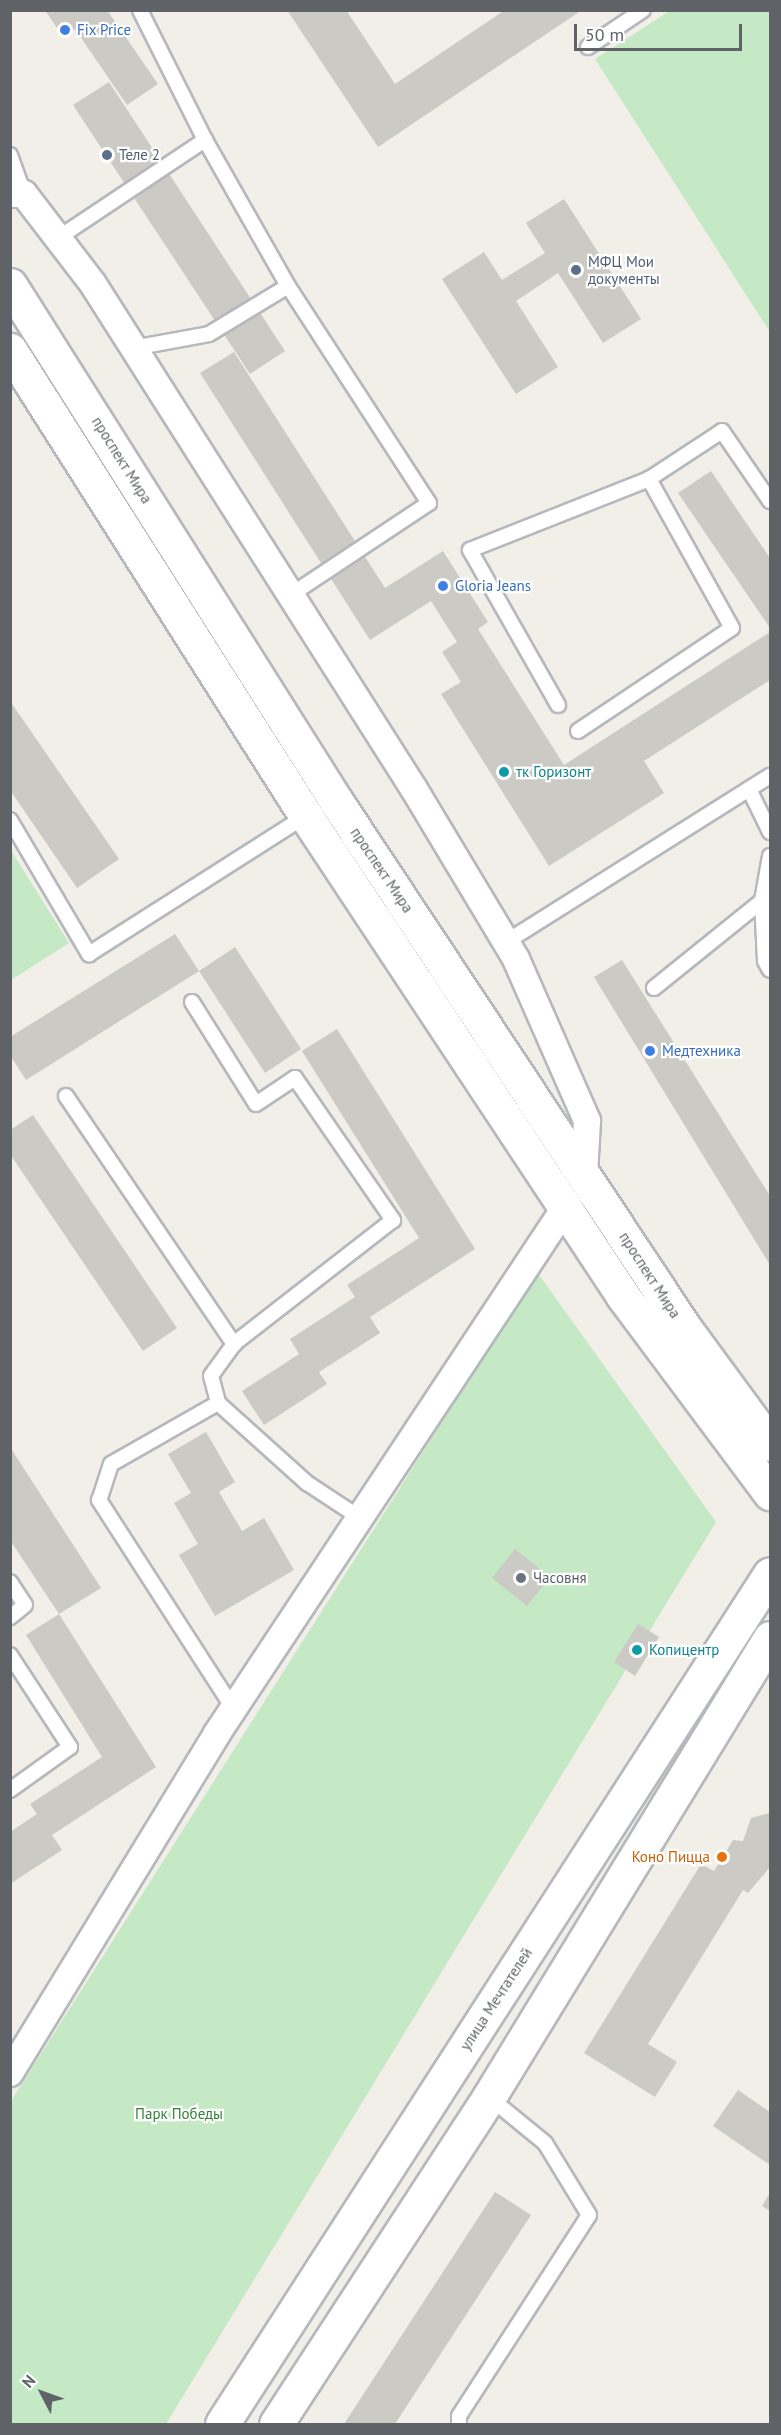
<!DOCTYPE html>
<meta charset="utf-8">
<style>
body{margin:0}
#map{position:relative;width:781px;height:2435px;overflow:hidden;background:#f1efe8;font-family:"PT Sans",sans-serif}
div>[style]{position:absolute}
.green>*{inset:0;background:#c5e8c5}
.building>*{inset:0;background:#cccac5}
.roads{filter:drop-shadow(2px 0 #b5b8bc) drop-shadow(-2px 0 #b5b8bc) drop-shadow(0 2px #b5b8bc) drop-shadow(0 -2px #b5b8bc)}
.lane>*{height:14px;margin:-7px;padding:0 7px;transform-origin:7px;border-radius:7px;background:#fff}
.street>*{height:26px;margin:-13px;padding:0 13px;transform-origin:13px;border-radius:13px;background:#fff}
.secondary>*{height:33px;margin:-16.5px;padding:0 16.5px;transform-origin:16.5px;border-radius:16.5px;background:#fff}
.dots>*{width:16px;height:16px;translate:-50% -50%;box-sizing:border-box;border:3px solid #fff;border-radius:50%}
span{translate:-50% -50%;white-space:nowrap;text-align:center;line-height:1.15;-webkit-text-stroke:4.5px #fff;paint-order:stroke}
.shop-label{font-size:15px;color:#366cbe}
.left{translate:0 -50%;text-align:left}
.service-label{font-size:15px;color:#4e5e75}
.street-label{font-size:15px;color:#5f6368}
.culture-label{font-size:15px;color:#0d838f}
.worship-label{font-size:15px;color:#5b616d}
.food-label{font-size:15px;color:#c56008}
.right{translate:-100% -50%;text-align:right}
.park-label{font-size:15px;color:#348238}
.frame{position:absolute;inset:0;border:12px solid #5f6368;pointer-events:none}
.north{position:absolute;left:12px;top:2363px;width:60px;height:60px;-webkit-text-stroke:4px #fff;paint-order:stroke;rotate:311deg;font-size:16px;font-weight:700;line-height:24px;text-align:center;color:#5f6368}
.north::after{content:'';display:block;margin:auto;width:21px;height:27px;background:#5f6368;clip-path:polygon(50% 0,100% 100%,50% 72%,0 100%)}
.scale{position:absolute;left:574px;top:24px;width:168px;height:27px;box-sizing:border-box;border:3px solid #5f6368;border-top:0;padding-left:8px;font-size:18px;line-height:21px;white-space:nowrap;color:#5f6368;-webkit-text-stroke:4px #fff;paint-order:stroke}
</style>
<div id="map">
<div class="green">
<div style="clip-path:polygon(671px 10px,770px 11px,770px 332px,595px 59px)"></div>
<div style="clip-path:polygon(10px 849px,69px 943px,11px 980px,10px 980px)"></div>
<div style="clip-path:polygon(537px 1272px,716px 1522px,166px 2424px,11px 2424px,11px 2101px)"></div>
</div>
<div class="building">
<div style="clip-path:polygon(45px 10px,107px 10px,158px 84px,127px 105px,75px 29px,63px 37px)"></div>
<div style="clip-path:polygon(287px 10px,346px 10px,395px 84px,505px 10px,582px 10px,378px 147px)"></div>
<div style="clip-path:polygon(109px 82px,285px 351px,250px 374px,73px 105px)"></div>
<div style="clip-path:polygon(564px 199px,641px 319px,603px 343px,558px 273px,516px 301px,558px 367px,516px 394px,442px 279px,484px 252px,502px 280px,545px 253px,526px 223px)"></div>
<div style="clip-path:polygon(234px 352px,385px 588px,443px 551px,488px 622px,478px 629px,564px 765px,770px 632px,770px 680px,644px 761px,664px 793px,549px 866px,441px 694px,461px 682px,442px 652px,457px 642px,431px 601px,370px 640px,200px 373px)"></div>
<div style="clip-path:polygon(711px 471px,770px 558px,770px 628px,678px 493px)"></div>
<div style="clip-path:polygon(10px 701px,119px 859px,77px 888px,10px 790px)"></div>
<div style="clip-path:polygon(175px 934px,199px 971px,26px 1080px,10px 1055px,10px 1037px)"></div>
<div style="clip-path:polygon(235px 947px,301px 1049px,265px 1073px,199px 971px)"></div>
<div style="clip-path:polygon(622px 960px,770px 1196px,770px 1265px,594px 977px)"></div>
<div style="clip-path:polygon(337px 1029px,475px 1249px,370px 1317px,380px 1333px,319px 1372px,327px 1384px,264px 1425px,242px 1391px,299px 1354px,290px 1339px,355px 1297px,347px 1285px,419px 1238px,302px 1051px)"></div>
<div style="clip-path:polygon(33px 1115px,177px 1328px,143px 1351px,10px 1154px,10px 1130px)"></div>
<div style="clip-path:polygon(206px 1432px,235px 1482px,219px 1492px,242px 1531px,264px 1518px,294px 1570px,215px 1616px,179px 1555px,198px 1544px,174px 1503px,191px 1493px,168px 1454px)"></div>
<div style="clip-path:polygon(10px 1447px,101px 1588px,59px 1614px,10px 1540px)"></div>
<div style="clip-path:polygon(515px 1549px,550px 1577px,527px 1606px,492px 1578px)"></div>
<div style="clip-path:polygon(59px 1614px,156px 1767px,52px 1835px,62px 1850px,10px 1884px,10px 1832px,37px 1814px,30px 1804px,102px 1757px,26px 1635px)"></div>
<div style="clip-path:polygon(638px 1624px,659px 1637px,635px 1676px,614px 1662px)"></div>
<div style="clip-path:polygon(770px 1813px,770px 1867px,748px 1893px,743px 1890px,648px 2044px,677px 2062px,655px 2097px,584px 2053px,701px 1864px,714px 1871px,733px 1840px,743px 1841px,751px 1818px)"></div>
<div style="clip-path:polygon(738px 2090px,770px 2112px,770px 2165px,713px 2126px)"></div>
<div style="clip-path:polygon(495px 2192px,531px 2215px,395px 2424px,344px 2424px)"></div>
<div style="clip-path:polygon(770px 2193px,770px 2211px,762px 2206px)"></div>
</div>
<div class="roads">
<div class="lane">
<div style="left:588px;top:47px;width:66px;rotate:-33.9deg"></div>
<div style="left:10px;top:155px;width:41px;rotate:70.3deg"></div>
<div style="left:58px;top:238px;width:177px;rotate:-33.7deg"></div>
<div style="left:288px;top:286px;width:259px;rotate:57deg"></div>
<div style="left:429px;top:503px;width:168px;rotate:146.4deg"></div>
<div style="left:133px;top:348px;width:77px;rotate:-10.4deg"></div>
<div style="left:209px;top:334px;width:92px;rotate:-31.3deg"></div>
<div style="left:288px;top:286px;width:168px;rotate:-119.6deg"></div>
<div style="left:205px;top:140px;width:145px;rotate:-116.6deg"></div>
<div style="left:558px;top:705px;width:178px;rotate:-119.6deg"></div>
<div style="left:470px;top:550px;width:193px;rotate:-21.6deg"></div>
<div style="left:649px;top:479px;width:87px;rotate:-33.3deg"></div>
<div style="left:722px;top:431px;width:85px;rotate:55.6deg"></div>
<div style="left:578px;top:731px;width:185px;rotate:-33.8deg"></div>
<div style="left:732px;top:628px;width:171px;rotate:-119.1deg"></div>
<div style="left:749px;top:789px;width:48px;rotate:64deg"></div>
<div style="left:10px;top:820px;width:156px;rotate:59.5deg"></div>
<div style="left:89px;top:954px;width:257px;rotate:-32.5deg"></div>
<div style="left:770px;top:856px;width:46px;rotate:100.1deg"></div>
<div style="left:762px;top:901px;width:60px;rotate:87.1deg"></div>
<div style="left:765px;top:961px;width:10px;rotate:61deg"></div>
<div style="left:506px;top:942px;width:312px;rotate:-32.2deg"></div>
<div style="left:654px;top:988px;width:139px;rotate:-38.9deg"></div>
<div style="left:192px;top:1002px;width:120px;rotate:57.9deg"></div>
<div style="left:256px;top:1104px;width:47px;rotate:-33.7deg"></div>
<div style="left:295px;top:1078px;width:173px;rotate:55.4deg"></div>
<div style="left:393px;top:1220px;width:202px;rotate:142.1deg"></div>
<div style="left:234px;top:1344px;width:39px;rotate:126deg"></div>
<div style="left:211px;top:1376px;width:28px;rotate:75deg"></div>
<div style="left:218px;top:1403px;width:120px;rotate:42deg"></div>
<div style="left:307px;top:1483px;width:60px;rotate:33.4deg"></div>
<div style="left:66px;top:1096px;width:300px;rotate:55.9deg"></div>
<div style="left:218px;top:1403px;width:123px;rotate:150.3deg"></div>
<div style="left:111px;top:1464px;width:38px;rotate:108deg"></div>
<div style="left:99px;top:1500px;width:247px;rotate:57.2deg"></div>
<div style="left:10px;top:1582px;width:27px;rotate:57deg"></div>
<div style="left:25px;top:1605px;width:19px;rotate:141deg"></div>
<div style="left:10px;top:1655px;width:110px;rotate:56.9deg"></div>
<div style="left:70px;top:1747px;width:74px;rotate:144.4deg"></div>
<div style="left:459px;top:2424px;width:8px;rotate:-90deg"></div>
<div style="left:459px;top:2416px;width:239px;rotate:-57.1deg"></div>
<div style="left:589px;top:2215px;width:84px;rotate:-121.4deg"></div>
<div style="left:545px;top:2143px;width:72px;rotate:-140.6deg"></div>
</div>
<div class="street">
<div style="left:10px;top:194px;width:14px"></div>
<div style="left:24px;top:194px;width:113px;rotate:52.5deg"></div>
<div style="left:93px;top:284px;width:598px;rotate:57.56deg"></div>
<div style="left:414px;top:789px;width:198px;rotate:59deg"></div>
<div style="left:516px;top:959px;width:177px;rotate:66.3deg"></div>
<div style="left:587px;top:1121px;width:54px;rotate:93.2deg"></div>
<div style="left:10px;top:2073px;width:396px;rotate:-58.6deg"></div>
<div style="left:216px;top:1735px;width:632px;rotate:-56.49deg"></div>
</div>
<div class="secondary">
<div style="left:10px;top:285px;width:610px;rotate:57.72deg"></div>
<div style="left:336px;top:801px;width:631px;rotate:56.51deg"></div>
<div style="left:684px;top:1327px;width:145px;rotate:53.7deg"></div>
<div style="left:10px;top:350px;width:552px;rotate:57.58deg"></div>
<div style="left:306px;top:816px;width:470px;rotate:56.5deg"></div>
<div style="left:565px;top:1208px;width:105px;rotate:56.6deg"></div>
<div style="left:623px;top:1296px;width:246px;rotate:53.3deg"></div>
<div style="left:222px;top:2424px;width:1011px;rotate:-57.19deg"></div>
<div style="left:276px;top:2424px;width:390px;rotate:-56.9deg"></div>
<div style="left:489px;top:2097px;width:538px;rotate:-58.53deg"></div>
</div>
</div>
<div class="dots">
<div style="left:65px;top:30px;background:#3f7fe0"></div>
<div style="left:107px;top:155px;background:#5c6f8a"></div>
<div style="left:576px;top:270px;background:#5c6f8a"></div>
<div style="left:443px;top:586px;background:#3f7fe0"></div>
<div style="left:504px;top:772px;background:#0f9aa8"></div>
<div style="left:650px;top:1051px;background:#3f7fe0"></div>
<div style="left:521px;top:1578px;background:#6b7280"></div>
<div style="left:637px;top:1650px;background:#0f9aa8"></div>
<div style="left:722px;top:1857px;background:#e8710a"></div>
</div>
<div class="shop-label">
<span class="left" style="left:77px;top:30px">Fix Price</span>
<span class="left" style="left:455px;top:586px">Gloria Jeans</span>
<span class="left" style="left:662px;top:1051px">Медтехника</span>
</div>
<div class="service-label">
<span class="left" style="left:119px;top:155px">Теле 2</span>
<span class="left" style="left:588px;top:270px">МФЦ Мои<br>документы</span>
</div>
<div class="street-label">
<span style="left:122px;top:460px;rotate:58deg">проспект Мира</span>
<span style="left:382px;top:870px;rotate:56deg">проспект Мира</span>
<span style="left:650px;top:1275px;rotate:57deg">проспект Мира</span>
<span style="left:496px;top:1999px;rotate:-57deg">улица Мечтателей</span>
</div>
<div class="culture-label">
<span class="left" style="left:516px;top:772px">тк Горизонт</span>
<span class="left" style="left:649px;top:1650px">Копицентр</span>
</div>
<div class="worship-label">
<span class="left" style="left:533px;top:1578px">Часовня</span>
</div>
<div class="food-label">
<span class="right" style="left:710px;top:1857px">Коно Пицца</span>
</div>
<div class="park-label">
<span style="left:179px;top:2114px">Парк Победы</span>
</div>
<div class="frame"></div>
<div class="north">N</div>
<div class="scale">50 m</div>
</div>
